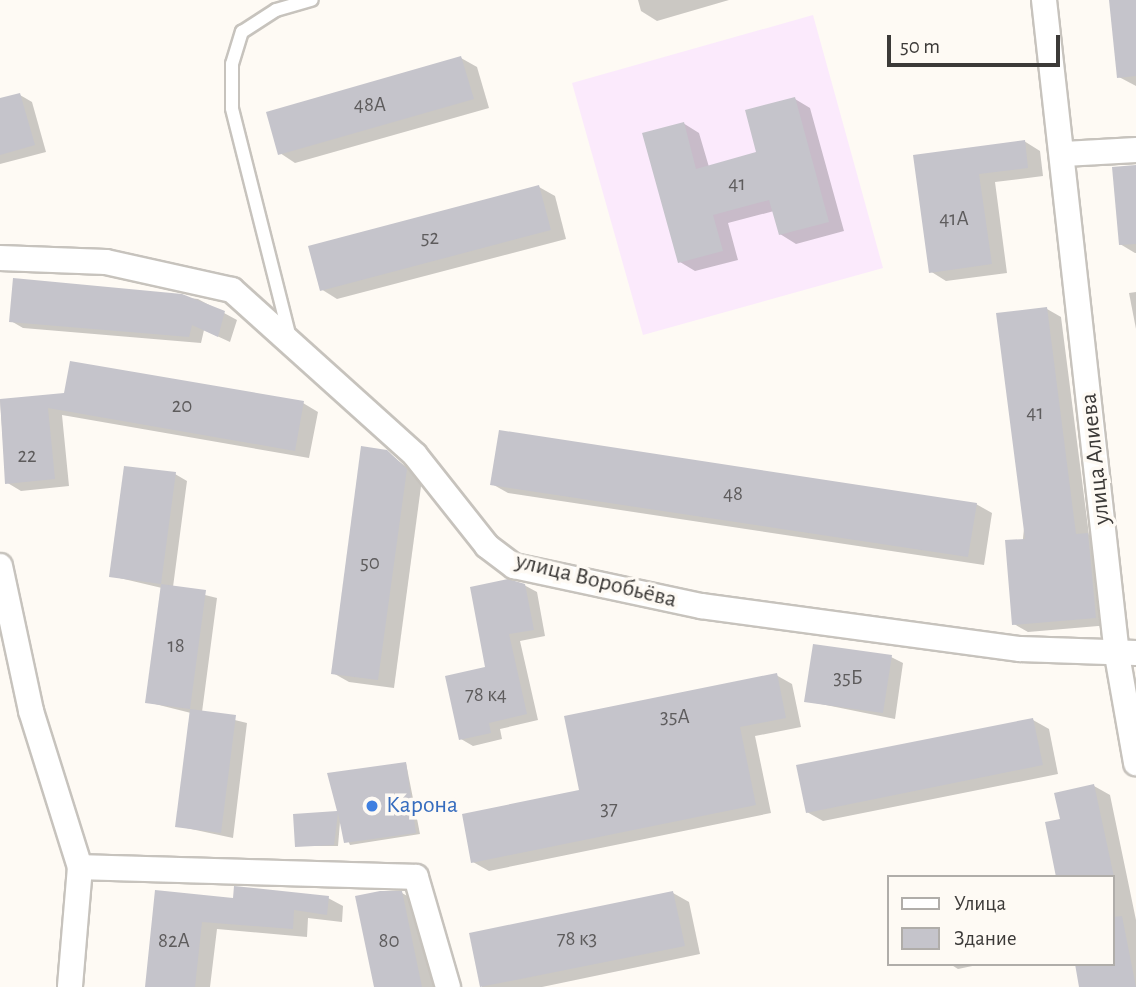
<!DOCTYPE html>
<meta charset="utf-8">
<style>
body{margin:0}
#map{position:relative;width:1136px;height:987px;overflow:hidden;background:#fefaf4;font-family:"Alegreya Sans",sans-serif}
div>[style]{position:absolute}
.education>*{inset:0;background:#fbeafc}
.shadow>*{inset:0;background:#0003}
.building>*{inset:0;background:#c5c4cb}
.roads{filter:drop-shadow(2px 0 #c7c3bd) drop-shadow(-2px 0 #c7c3bd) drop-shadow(0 2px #c7c3bd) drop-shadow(0 -2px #c7c3bd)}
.service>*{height:12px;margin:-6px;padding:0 6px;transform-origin:6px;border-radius:6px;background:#fff}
.minor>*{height:24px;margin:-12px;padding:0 12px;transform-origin:12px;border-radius:12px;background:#fff}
.dots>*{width:19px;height:19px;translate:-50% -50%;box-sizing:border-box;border:4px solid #fefaf4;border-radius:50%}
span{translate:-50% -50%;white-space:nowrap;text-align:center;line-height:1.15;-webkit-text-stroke:7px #fefaf4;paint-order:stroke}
.number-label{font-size:21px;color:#5e5c5d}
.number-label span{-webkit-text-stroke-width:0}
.street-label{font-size:24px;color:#3c3a38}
.shop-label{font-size:24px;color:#366cbe}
.left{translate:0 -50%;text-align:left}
.legend{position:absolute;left:887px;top:875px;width:228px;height:91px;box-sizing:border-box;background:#fefaf4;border:2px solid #b0ada9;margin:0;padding:9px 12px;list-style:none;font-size:21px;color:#3c3a38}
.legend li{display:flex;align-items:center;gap:14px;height:35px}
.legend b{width:35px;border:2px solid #b0ada9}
.scale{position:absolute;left:887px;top:35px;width:173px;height:32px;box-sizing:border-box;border:4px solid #3c3a38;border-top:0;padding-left:9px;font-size:21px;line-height:24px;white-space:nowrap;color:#3c3a38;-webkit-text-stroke:5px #fefaf4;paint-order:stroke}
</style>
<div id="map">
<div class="education">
<div style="clip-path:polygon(813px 15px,883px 268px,643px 335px,572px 83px)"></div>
</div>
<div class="shadow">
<div style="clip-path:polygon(638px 0,729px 0,657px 21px,641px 11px)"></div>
<div style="clip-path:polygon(1111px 0,1136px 0,1136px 86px,1119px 77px)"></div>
<div style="clip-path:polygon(461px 58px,477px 67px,489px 108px,295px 163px,280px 153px)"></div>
<div style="clip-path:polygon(20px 95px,32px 102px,46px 152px,0 164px,0 100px)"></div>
<div style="clip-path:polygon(795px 99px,810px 108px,844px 231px,796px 244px,780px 234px,774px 211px,728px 223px,738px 260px,695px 271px,680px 262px,683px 123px,699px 133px,709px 167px,758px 153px)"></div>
<div style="clip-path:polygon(1024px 141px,1040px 151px,1043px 176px,995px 182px,1007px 273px,946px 281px,930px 271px,915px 156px)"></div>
<div style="clip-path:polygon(1136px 167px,1136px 253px,1135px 253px,1120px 244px)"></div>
<div style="clip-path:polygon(539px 187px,555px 196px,566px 239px,337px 299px,321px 289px)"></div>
<div style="clip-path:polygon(14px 280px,198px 299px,237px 320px,230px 342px,204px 330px,201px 343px,23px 328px,11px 321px)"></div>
<div style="clip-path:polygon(1136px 292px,1136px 329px,1129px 293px)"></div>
<div style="clip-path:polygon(1047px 309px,1061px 317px,1089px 535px,1102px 543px,1110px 625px,1028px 632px,1014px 624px)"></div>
<div style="clip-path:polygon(66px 394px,303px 403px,318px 412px,309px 458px,62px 415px,69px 486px,21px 491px,6px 482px,0 400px)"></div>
<div style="clip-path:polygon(387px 452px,422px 479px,394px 688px,349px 682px,333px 673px)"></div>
<div style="clip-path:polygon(175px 474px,187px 481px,173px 587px,217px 598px,202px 712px,247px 723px,233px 838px,177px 826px,191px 713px,147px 702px,162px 588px,111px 576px)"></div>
<div style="clip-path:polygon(492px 484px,976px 504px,992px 513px,984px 565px,508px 493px)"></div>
<div style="clip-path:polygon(524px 585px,537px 592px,545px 636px,520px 641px,538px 720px,500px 729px,502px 739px,473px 746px,461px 739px)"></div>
<div style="clip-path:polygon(891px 657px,903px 663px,895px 719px,806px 701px)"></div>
<div style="clip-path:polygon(776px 675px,792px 684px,801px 727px,755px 736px,771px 813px,489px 871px,473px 862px)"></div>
<div style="clip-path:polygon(1033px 720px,1049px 729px,1058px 774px,823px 821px,807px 812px)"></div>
<div style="clip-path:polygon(406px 763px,420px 834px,350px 845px,340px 822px,338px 846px,297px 846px,295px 815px,339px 812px)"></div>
<div style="clip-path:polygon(1094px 786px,1110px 795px,1136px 920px,1136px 987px,1081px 987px,1113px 964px,1113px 877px,1062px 821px)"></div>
<div style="clip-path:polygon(156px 892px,235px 900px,328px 898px,343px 906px,342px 922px,308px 918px,307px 937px,217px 929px,210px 987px,146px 987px)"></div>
<div style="clip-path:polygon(402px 893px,418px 902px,435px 987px,376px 987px)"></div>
<div style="clip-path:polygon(673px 893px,689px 902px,700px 954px,542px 987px,482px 987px,471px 934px)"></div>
<div style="clip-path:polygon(950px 964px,982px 964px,958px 969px)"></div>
</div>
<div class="building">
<div style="clip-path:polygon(1109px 0,1136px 0,1136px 76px,1117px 78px)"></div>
<div style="clip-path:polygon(461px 56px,474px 99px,278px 155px,266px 112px)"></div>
<div style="clip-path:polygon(20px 93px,35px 145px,0 155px,0 98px)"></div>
<div style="clip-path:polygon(795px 97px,829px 222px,779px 235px,769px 200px,713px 215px,723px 251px,678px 263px,642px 133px,684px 122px,696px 169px,756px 152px,745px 110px)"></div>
<div style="clip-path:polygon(1025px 140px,1028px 168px,979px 174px,992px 264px,929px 273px,913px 155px)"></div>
<div style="clip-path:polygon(1136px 165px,1136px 244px,1119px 245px,1112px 167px)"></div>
<div style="clip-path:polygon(539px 185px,551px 230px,320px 291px,308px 246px)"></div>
<div style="clip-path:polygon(13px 278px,182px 294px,225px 311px,218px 337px,192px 325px,189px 337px,9px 322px)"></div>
<div style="clip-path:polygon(1047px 307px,1076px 534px,1088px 533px,1096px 618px,1012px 625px,1005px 540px,1025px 539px,996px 313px)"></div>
<div style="clip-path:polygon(70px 361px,304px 401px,295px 451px,48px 408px,55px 479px,5px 484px,0 399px,64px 393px)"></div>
<div style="clip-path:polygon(499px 430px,977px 503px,968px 557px,490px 485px)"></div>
<div style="clip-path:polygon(361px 446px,387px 450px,407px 469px,378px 680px,331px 674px)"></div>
<div style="clip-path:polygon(124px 466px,176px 472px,161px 584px,109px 577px)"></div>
<div style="clip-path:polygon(508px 579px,525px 584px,534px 630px,509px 634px,527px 714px,489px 723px,491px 733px,459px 740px,445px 676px,485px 667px,470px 587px)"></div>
<div style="clip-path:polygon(161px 584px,206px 590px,190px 709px,145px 703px)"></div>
<div style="clip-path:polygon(813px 644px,892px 655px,883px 713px,804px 702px)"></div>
<div style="clip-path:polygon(777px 673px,786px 718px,740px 727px,756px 805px,471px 863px,462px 814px,579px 790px,564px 716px)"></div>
<div style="clip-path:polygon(190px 709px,236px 715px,221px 833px,175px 827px)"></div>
<div style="clip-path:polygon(1033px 718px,1043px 765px,806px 813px,796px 765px)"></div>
<div style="clip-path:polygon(406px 762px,416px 833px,344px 843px,338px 813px,334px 845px,295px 847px,293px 814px,337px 811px,327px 773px)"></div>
<div style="clip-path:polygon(1094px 784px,1114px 877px,1056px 877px,1045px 822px,1060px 819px,1054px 793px)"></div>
<div style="clip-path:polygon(234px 886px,329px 896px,327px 915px,294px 910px,293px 929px,202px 922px,195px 987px,145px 987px,155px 890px,233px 898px)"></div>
<div style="clip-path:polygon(380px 891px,402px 891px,422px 987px,374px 987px,355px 896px)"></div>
<div style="clip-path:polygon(673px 891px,685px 946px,480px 987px,469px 933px)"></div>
<div style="clip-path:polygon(1122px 916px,1136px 987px,1079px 987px,1075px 964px,1113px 964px,1113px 917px)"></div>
</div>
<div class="roads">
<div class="service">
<div style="left:290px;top:338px;width:237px;rotate:-104.2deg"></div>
<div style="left:232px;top:108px;width:44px;rotate:-90deg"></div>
<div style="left:232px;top:64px;width:34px;rotate:-73deg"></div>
<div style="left:242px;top:32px;width:40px;rotate:-32.9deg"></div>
<div style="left:276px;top:10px;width:37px;rotate:-16deg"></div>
</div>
<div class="minor">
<div style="left:1044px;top:0;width:659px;rotate:83.64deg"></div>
<div style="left:1117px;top:655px;width:110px;rotate:80deg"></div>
<div style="left:1064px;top:154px;width:72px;rotate:-3.2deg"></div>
<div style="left:0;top:258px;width:106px;rotate:2.2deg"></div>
<div style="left:106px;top:262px;width:129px;rotate:12.5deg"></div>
<div style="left:232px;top:290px;width:246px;rotate:42deg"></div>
<div style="left:415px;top:455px;width:116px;rotate:51.6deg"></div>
<div style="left:487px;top:546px;width:34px;rotate:37deg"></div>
<div style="left:514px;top:566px;width:191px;rotate:12.1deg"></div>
<div style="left:701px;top:606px;width:322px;rotate:7.7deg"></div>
<div style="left:1020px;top:649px;width:116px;rotate:2deg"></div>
<div style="left:0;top:566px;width:148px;rotate:77.9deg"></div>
<div style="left:31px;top:711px;width:164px;rotate:72.6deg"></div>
<div style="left:80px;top:867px;width:120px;rotate:94.8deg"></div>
<div style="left:80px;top:867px;width:336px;rotate:1.7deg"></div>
<div style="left:416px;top:877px;width:115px;rotate:73.8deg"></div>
</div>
</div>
<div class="dots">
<div style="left:372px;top:806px;background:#3f7fe0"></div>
</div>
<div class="number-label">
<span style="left:370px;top:105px">48А</span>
<span style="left:737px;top:184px">41</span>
<span style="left:954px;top:219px">41А</span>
<span style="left:430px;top:238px">52</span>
<span style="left:182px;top:406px">20</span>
<span style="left:1035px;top:413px">41</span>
<span style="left:27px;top:456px">22</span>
<span style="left:733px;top:494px">48</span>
<span style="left:370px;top:563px">50</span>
<span style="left:176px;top:646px">18</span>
<span style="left:848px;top:678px">35Б</span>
<span style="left:486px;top:695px">78 к4</span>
<span style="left:675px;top:717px">35А</span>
<span style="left:609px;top:809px">37</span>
<span style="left:577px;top:939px">78 к3</span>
<span style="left:174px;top:941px">82А</span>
<span style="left:389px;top:941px">80</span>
</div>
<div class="street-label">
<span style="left:1096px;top:459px;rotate:-96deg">улица Алиева</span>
<span style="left:596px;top:581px;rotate:14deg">улица Воробьёва</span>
</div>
<div class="shop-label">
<span class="left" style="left:386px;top:806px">Карона</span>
</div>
<ul class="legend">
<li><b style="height:9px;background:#fff"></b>Улица</li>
<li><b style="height:19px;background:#c5c4cb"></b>Здание</li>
</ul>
<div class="scale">50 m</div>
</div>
